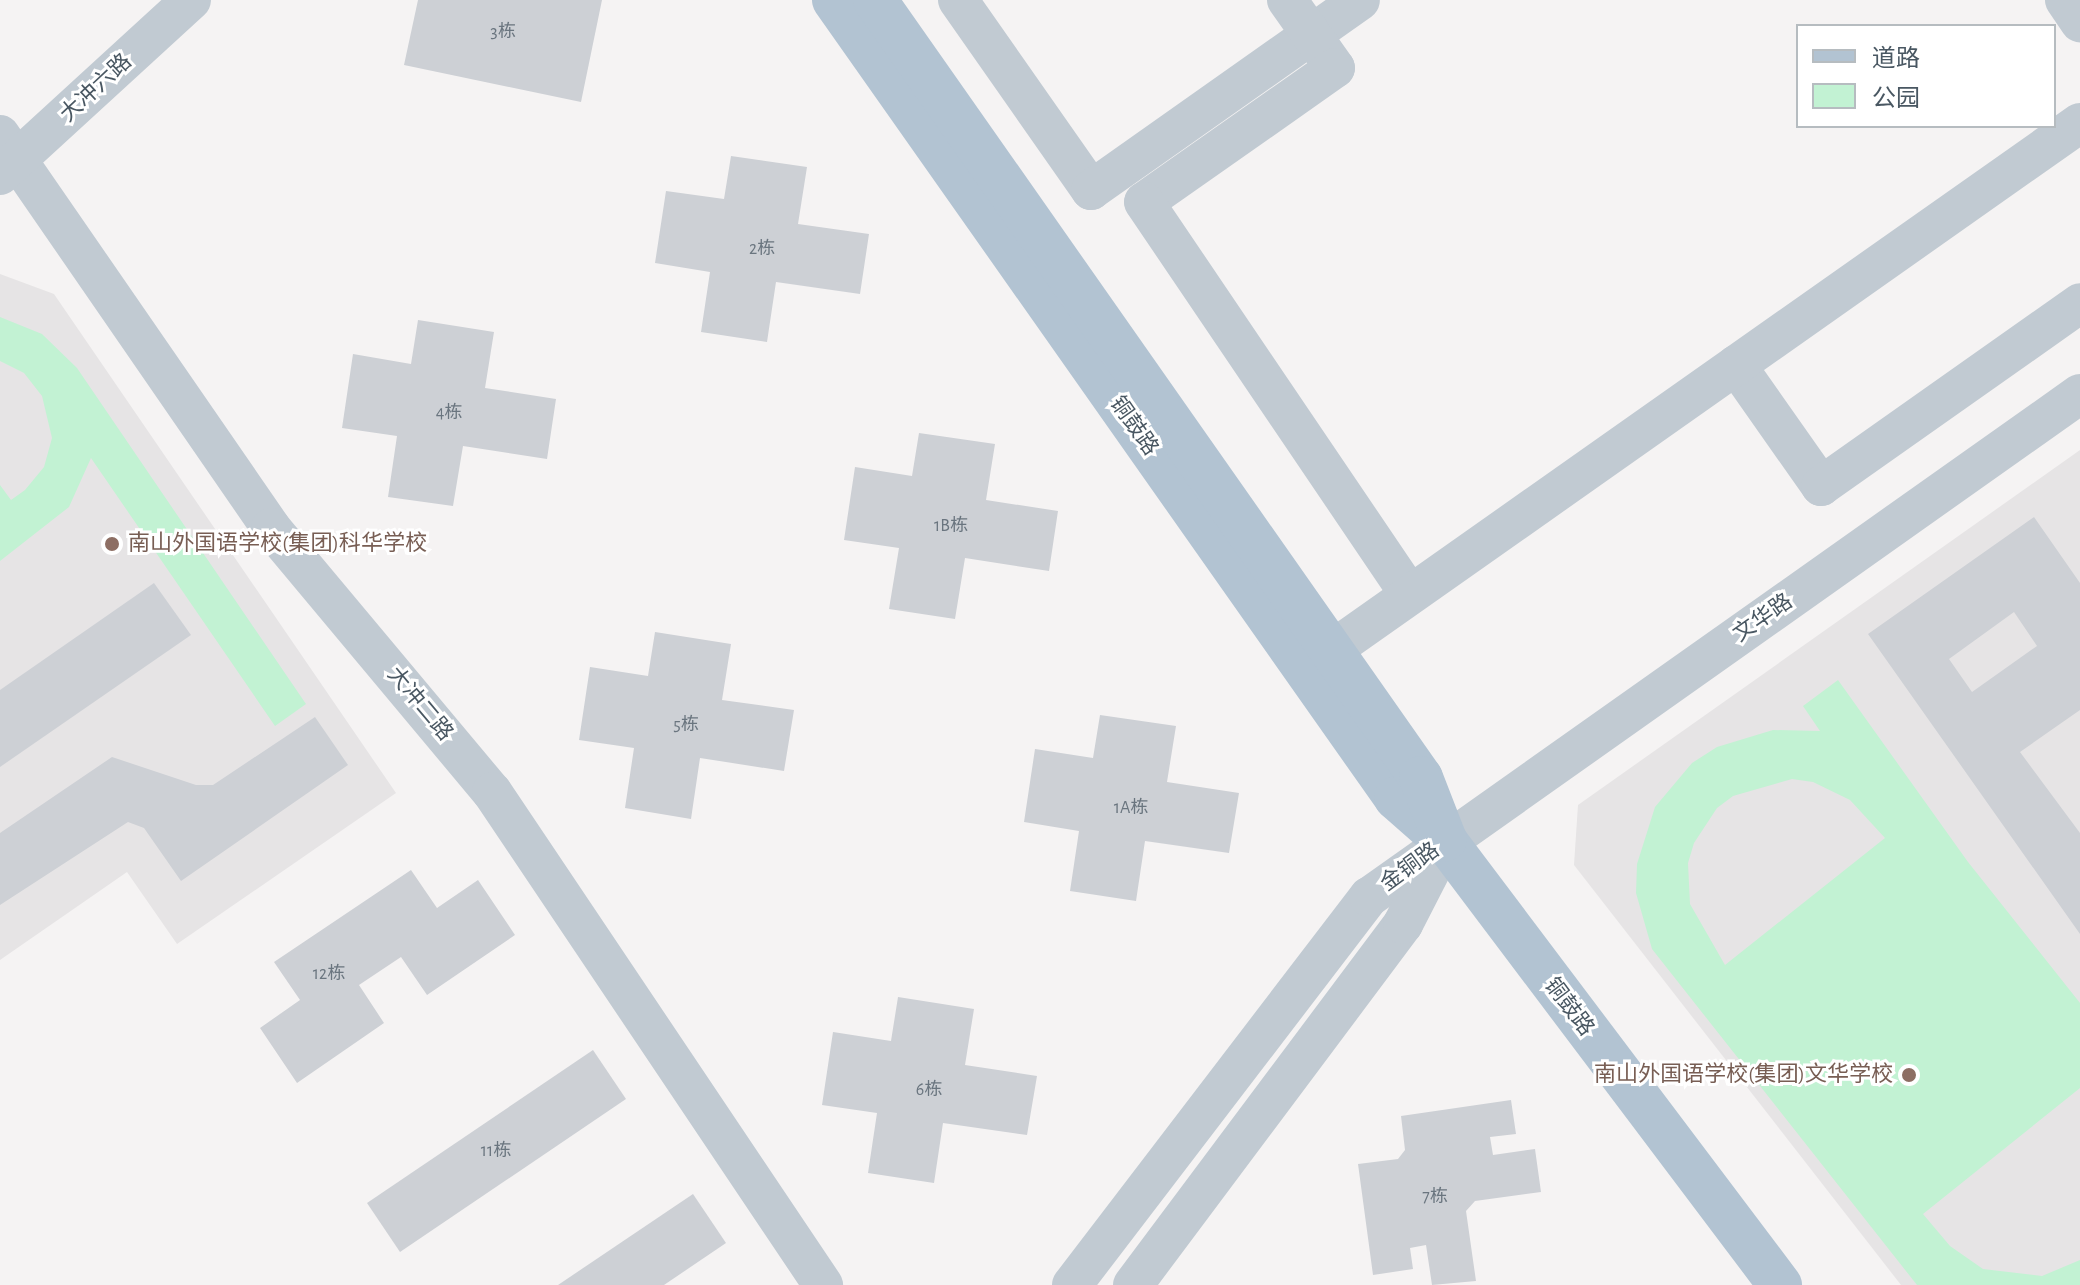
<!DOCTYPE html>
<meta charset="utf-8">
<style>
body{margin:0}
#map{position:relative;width:2080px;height:1285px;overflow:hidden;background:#f5f3f3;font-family:"Alegreya Sans","Noto Sans SC",sans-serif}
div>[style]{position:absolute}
.education>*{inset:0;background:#e6e4e5}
.green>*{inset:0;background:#c2f2d3}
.building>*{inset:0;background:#cdd0d5}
.minor>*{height:40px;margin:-20px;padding:0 20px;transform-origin:20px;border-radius:20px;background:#c1cad2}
.major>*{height:44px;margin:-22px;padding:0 22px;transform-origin:22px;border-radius:22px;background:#b2c3d2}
.dots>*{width:22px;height:22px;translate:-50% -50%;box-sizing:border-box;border:4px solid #fff;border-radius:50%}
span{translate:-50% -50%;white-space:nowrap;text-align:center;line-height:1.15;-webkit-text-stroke:6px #fff;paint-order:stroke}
.number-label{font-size:18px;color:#6a757f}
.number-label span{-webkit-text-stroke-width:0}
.street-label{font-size:22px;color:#495762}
.education-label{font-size:22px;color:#785e54}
.left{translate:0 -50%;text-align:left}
.right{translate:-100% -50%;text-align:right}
.legend{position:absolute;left:1796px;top:24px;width:260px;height:104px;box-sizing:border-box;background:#fff;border:2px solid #b6bcc0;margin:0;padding:10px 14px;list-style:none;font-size:24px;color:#495762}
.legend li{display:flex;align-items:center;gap:16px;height:40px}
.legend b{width:40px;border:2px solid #b6bcc0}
</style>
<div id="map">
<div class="education">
<div style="clip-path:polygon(0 274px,54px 294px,396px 793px,177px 944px,127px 872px,0 960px)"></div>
<div style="clip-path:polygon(2080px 450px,2080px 1285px,1901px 1285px,1574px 865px,1578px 805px)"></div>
</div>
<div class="green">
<div style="clip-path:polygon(0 317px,42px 334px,77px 368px,306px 704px,275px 726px,91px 458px,69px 507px,0 561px,0 485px,11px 500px,25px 490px,44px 467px,52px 438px,42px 396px,24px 373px,0 361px)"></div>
<div style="clip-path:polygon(evenodd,1838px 680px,1968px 862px,2080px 1003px,2080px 1088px,1923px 1214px,1950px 1246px,1983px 1269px,2042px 1276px,2080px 1260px,2080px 1285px,1917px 1285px,1652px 949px,1636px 893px,1637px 864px,1655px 807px,1692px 763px,1717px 747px,1773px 730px,1820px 731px,1803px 706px,1838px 680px,1792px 779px,1813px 782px,1850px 800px,1885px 838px,1725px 965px,1690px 904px,1688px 863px,1694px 843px,1717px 808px,1733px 796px,1792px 779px)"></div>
</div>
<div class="building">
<div style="clip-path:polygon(418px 0,602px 0,581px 102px,404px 65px)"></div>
<div style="clip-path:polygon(731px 156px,807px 167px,798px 224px,869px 234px,860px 294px,776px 282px,767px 342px,701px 332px,710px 272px,655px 263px,666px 191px,724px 199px)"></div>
<div style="clip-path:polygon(418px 320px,494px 332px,485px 388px,556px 399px,547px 459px,463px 446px,453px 506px,388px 497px,397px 436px,342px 428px,353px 354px,411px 364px)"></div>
<div style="clip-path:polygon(919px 433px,995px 444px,986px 500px,1058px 511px,1049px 571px,965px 558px,955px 619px,889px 609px,899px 548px,844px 540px,855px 467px,912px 476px)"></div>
<div style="clip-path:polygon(evenodd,2034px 517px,2080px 583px,2080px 710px,2020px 752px,2080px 833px,2080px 934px,1868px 634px,2034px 517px,2014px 612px,2037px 646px,1972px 692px,1949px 659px,2014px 612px)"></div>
<div style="clip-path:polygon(154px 583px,191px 635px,0 767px,0 690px)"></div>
<div style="clip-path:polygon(655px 632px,731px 644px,722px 700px,794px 710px,784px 771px,700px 758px,691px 819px,625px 808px,634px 748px,579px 740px,590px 667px,648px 676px)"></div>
<div style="clip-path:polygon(1100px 715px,1176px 726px,1167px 782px,1239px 793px,1229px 853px,1145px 841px,1136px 901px,1070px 891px,1079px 831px,1024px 822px,1035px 749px,1093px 758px)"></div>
<div style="clip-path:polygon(315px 717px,348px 765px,181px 881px,144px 828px,128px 822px,0 905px,0 833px,112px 757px,196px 785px,213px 785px)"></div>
<div style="clip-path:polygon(411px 870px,437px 908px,478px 880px,515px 935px,427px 995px,401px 957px,359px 985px,384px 1023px,297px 1083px,260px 1028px,300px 1000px,274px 962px)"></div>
<div style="clip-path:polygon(898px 997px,974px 1009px,965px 1065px,1037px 1076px,1027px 1135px,943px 1123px,934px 1183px,868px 1173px,877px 1113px,822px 1105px,833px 1032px,891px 1041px)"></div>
<div style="clip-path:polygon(593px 1050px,626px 1099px,400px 1252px,367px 1203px)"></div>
<div style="clip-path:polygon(1511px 1100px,1516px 1134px,1490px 1137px,1493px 1155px,1535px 1149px,1541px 1192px,1475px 1201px,1466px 1211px,1476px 1281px,1432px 1285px,1426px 1245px,1410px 1248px,1413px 1269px,1373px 1275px,1358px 1164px,1398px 1159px,1405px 1150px,1401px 1116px)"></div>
<div style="clip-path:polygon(693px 1194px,726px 1243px,664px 1285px,558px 1285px)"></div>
</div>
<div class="minor">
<div style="left:958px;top:0;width:232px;rotate:55deg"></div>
<div style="left:1091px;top:190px;width:329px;rotate:-35.2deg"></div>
<div style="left:1287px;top:0;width:83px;rotate:54.8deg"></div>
<div style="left:1335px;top:68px;width:233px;rotate:144.9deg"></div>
<div style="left:1144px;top:202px;width:473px;rotate:55.9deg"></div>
<div style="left:2065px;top:0;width:27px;rotate:56deg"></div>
<div style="left:0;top:135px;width:477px;rotate:55.4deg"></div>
<div style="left:271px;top:528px;width:344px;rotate:50.1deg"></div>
<div style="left:492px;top:792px;width:594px;rotate:56.12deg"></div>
<div style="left:0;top:175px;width:259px;rotate:-42.5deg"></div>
<div style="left:1736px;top:365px;width:148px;rotate:54.9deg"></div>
<div style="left:1821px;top:486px;width:317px;rotate:-35.2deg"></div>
<div style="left:1332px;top:650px;width:915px;rotate:-35.17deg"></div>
<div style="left:1072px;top:1285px;width:489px;rotate:-52.6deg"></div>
<div style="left:1369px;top:897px;width:871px;rotate:-35.28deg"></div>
<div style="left:1133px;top:1285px;width:451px;rotate:-53.2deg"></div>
<div style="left:1403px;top:924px;width:85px;rotate:-62.8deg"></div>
</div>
<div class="major">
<div style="left:834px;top:0;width:976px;rotate:54.84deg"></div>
<div style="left:1396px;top:798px;width:67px;rotate:41.3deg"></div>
<div style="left:1446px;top:842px;width:555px;rotate:52.99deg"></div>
<div style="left:875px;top:0;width:950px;rotate:54.94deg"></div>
<div style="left:1421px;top:778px;width:66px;rotate:68.8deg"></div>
</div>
<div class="dots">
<div style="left:112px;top:544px;background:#8d6e63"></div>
<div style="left:1909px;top:1075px;background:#8d6e63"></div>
</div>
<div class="number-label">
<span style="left:503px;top:32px">3栋</span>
<span style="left:762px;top:249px">2栋</span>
<span style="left:449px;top:413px">4栋</span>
<span style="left:951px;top:526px">1B栋</span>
<span style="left:686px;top:725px">5栋</span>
<span style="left:1131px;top:808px">1A栋</span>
<span style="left:329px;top:974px">12栋</span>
<span style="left:929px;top:1090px">6栋</span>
<span style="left:496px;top:1151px">11栋</span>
<span style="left:1435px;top:1197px">7栋</span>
</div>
<div class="street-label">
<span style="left:96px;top:88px;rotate:-43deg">大冲六路</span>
<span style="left:1134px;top:426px;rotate:55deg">铜鼓路</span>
<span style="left:1763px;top:618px;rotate:-35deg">文华路</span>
<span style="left:420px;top:704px;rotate:50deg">大冲二路</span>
<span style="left:1410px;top:867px;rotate:-36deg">金铜路</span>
<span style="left:1569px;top:1007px;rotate:53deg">铜鼓路</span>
</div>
<div class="education-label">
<span class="left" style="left:128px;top:544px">南山外国语学校(集团)科华学校</span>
<span class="right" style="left:1893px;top:1075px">南山外国语学校(集团)文华学校</span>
</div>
<ul class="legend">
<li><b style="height:10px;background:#b2c3d2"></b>道路</li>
<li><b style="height:22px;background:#c2f2d3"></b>公园</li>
</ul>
</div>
